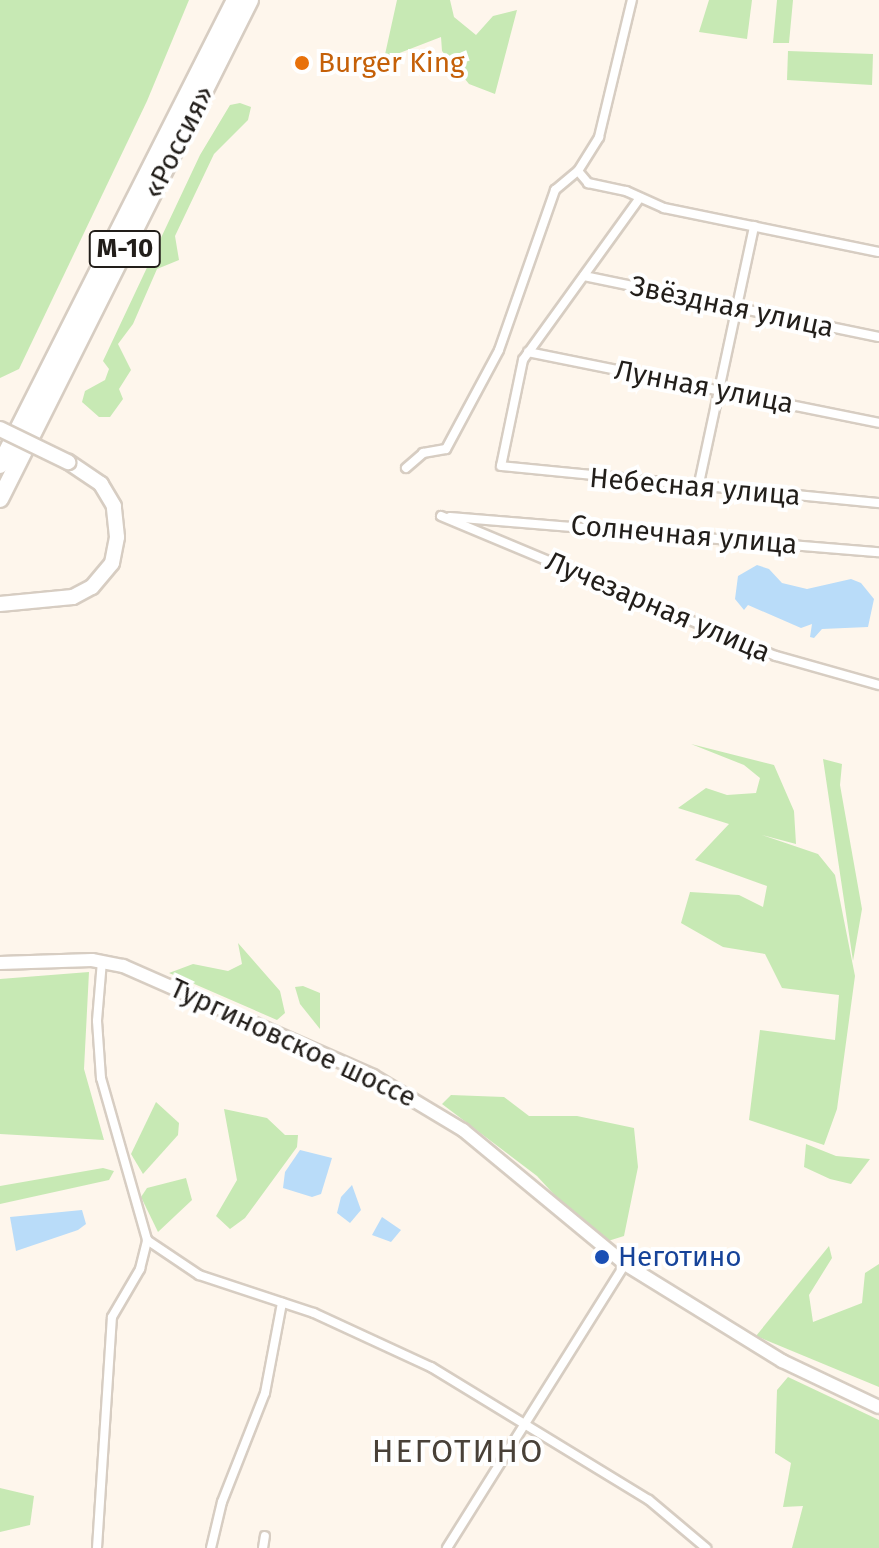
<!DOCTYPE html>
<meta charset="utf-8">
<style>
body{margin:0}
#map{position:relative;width:879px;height:1548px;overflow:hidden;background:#fef6ec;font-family:"Fira Sans",sans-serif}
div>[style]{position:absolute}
.green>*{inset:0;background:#c7e9b4}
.water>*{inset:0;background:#b9dcf9}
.roads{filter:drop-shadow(2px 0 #d7cdc2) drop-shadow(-2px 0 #d7cdc2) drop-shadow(0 2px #d7cdc2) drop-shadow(0 -2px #d7cdc2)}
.street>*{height:8px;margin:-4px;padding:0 4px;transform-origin:4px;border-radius:4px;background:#fff}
.secondary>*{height:12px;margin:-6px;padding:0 6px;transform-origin:6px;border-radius:6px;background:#fff}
.primary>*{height:14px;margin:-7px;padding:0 7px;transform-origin:7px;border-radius:7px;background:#fff}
.highway>*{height:16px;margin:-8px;padding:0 8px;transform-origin:8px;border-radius:8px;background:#fff}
.bridges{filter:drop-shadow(2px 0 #d7cdc2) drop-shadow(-2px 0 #d7cdc2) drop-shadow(0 2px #d7cdc2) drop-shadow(0 -2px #d7cdc2)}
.primary-bridge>*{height:14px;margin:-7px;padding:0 7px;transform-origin:7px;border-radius:7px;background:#fff}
.dots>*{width:22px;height:22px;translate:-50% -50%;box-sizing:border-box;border:4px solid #fff;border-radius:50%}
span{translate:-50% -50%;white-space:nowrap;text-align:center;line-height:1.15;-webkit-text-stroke:8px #fff;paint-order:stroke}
.shield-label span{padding:2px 6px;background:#fff;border:2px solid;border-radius:6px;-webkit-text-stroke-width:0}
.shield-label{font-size:26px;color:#221e1a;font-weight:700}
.food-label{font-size:28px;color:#c56008}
.left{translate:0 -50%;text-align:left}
.street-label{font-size:28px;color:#221e1a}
.transit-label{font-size:28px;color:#164399}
.quarter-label{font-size:32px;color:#494138;letter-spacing:2px}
</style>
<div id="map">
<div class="green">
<div style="clip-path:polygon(0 0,189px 0,147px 101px,19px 369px,0 378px)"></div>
<div style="clip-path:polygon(397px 0,450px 0,454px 17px,476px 35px,493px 16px,517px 10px,495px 94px,469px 84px,442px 51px,441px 37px,384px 59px)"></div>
<div style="clip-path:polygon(709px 0,752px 0,747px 39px,699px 32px)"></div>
<div style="clip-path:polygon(777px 0,793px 0,789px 43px,773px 43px)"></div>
<div style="clip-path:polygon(788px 51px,873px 54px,872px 85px,787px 80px)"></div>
<div style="clip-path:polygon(240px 103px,251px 107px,248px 120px,214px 154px,175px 236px,179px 260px,157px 269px,133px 324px,118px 344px,131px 370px,119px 389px,123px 399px,110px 417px,99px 417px,82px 402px,85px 391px,105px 380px,109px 369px,103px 361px,200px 155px,230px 105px)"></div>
<div style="clip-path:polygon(691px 744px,774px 765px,794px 811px,796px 844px,762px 835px,818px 854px,835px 875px,855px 976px,837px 1109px,824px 1145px,749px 1120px,760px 1030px,835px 1040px,839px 995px,782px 988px,765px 954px,723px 947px,681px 923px,690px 892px,739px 895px,763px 907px,767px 886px,695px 860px,729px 824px,678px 808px,706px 788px,727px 795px,756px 793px,760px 778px,744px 765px)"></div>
<div style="clip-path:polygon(823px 759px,842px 764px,840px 785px,862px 909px,853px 961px)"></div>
<div style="clip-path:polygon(238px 943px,280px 991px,285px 1013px,277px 1020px,169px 973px,193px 964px,228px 971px,242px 964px)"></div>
<div style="clip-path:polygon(89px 972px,84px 1069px,104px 1140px,0 1134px,0 979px)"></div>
<div style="clip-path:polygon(303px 986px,320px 993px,320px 1029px,300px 1004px,295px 987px)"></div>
<div style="clip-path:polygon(451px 1095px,504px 1097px,529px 1116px,577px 1116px,634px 1128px,638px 1167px,624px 1236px,608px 1241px,572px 1214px,537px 1176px,442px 1104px)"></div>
<div style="clip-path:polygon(156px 1102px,179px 1123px,178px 1135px,143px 1174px,131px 1154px)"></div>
<div style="clip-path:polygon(224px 1109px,267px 1118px,285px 1135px,298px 1135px,297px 1147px,245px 1218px,230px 1229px,216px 1216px,237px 1180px)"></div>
<div style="clip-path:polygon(806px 1144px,836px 1156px,870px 1159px,851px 1184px,830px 1179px,804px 1167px)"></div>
<div style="clip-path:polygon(103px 1168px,114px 1171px,109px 1180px,0 1204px,0 1186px)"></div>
<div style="clip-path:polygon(186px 1178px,192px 1200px,158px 1232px,141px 1197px,147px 1188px)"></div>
<div style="clip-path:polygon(829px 1246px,832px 1258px,809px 1295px,813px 1322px,862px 1303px,865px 1273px,879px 1264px,879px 1387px,756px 1336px)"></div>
<div style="clip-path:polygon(788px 1377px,879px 1420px,879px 1548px,792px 1548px,803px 1506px,783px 1507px,791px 1463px,775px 1453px,777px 1390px)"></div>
<div style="clip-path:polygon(0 1488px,34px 1496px,30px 1525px,0 1532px)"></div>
</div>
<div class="water">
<div style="clip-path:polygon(757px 565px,769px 569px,782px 583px,807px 589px,851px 579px,861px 583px,874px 599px,868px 627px,822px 629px,814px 638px,810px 637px,812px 624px,801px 628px,748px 605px,744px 610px,735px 599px,738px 576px)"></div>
<div style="clip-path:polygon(300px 1150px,332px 1158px,321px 1194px,312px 1197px,283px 1188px,285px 1172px)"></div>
<div style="clip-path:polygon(352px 1185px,361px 1210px,350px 1223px,337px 1213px,341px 1197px)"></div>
<div style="clip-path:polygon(82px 1210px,86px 1224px,78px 1230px,16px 1251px,10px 1217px)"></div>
<div style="clip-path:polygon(382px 1217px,401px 1230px,391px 1242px,372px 1235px)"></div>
</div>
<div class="roads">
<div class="street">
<div style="left:578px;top:171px;width:16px;rotate:50deg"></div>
<div style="left:588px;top:183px;width:39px;rotate:12deg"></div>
<div style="left:626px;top:191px;width:42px;rotate:24.1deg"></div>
<div style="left:664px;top:208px;width:219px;rotate:11.6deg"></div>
<div style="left:639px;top:199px;width:198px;rotate:125.8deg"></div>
<div style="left:523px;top:360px;width:108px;rotate:101.7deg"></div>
<div style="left:501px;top:466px;width:380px;rotate:5.6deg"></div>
<div style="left:584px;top:276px;width:301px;rotate:11.7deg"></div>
<div style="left:528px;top:352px;width:358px;rotate:11.4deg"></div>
<div style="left:406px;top:468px;width:23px;rotate:-41deg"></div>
<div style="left:423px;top:453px;width:23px;rotate:-10deg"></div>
<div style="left:446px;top:449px;width:112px;rotate:-61.8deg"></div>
<div style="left:499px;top:350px;width:170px;rotate:-70.7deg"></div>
<div style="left:555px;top:190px;width:30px;rotate:-40deg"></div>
<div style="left:578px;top:171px;width:40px;rotate:-58deg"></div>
<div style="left:599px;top:137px;width:141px;rotate:-76.5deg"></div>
<div style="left:698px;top:488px;width:268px;rotate:-77.9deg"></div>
<div style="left:441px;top:516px;width:363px;rotate:22.7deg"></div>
<div style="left:776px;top:656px;width:107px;rotate:15.7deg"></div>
<div style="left:450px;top:517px;width:430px;rotate:4.7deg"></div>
<div style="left:102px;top:961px;width:60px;rotate:94.8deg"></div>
<div style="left:97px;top:1021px;width:57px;rotate:86deg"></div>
<div style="left:101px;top:1078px;width:168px;rotate:74.1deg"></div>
<div style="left:147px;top:1240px;width:63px;rotate:33.9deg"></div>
<div style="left:199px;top:1275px;width:121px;rotate:18.3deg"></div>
<div style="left:314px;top:1313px;width:129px;rotate:24.8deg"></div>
<div style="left:431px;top:1367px;width:255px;rotate:31.4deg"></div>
<div style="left:649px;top:1500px;width:75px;rotate:40.1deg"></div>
<div style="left:97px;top:1548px;width:231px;rotate:-86.3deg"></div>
<div style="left:112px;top:1317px;width:56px;rotate:-59.7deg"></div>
<div style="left:140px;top:1269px;width:30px;rotate:-76deg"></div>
<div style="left:211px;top:1548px;width:47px;rotate:-76.6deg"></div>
<div style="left:222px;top:1502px;width:117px;rotate:-68.5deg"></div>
<div style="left:265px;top:1393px;width:92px;rotate:-79.3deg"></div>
<div style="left:263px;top:1548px;width:12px;rotate:-81deg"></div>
<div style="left:447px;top:1548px;width:335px;rotate:-57.9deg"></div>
</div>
<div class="secondary">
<div style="left:0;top:963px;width:92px;rotate:-1.9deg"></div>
<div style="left:92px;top:960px;width:32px;rotate:11deg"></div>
<div style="left:123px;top:966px;width:273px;rotate:23.7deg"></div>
<div style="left:373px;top:1076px;width:105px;rotate:31deg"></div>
<div style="left:463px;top:1130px;width:210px;rotate:39.6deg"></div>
<div style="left:625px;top:1264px;width:185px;rotate:31.7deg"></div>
<div style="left:782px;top:1361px;width:107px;rotate:25.4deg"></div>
</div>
<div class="primary">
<div style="left:0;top:604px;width:73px;rotate:-5.5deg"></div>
<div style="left:73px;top:597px;width:21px;rotate:-28deg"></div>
<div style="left:92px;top:587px;width:31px;rotate:-50deg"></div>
<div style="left:112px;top:563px;width:26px;rotate:-79deg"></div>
<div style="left:117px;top:537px;width:31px;rotate:-96deg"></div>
<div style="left:114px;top:506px;width:26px;rotate:-121deg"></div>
<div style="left:101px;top:484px;width:40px;rotate:-146deg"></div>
</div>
<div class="highway">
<div style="left:0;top:465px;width:521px;rotate:-63.19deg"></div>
<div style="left:0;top:499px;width:558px;rotate:-63.39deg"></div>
</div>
</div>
<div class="bridges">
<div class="primary-bridge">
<div style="left:0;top:429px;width:76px;rotate:25.9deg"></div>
</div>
</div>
<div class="dots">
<div style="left:302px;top:63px;background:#e8710a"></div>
<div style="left:602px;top:1257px;background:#1a4fb4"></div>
</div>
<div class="shield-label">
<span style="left:125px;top:249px">М-10</span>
</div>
<div class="food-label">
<span class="left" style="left:318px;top:63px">Burger King</span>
</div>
<div class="street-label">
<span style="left:179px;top:142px;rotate:-63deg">«Россия»</span>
<span style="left:732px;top:307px;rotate:12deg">Звёздная улица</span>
<span style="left:704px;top:387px;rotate:11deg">Лунная улица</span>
<span style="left:695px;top:487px;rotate:5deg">Небесная улица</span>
<span style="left:684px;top:535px;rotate:5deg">Солнечная улица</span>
<span style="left:658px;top:607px;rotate:23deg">Лучезарная улица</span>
<span style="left:293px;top:1043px;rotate:25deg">Тургиновское шоссе</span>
</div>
<div class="transit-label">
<span class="left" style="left:618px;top:1257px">Неготино</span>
</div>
<div class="quarter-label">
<span style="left:458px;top:1451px">НЕГОТИНО</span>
</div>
</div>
